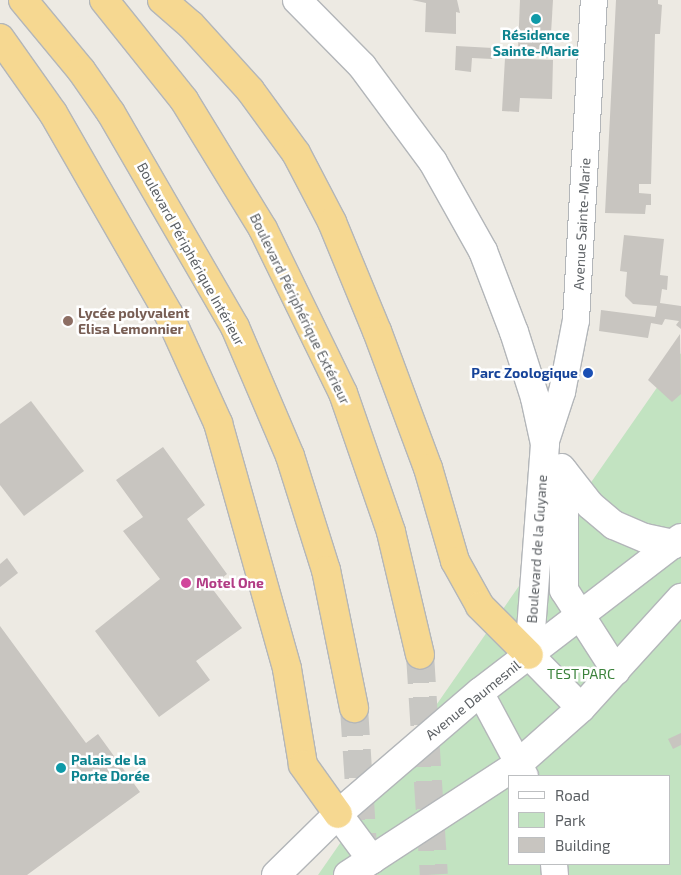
<!DOCTYPE html>
<meta charset="utf-8">
<style>
body{margin:0}
#map{position:relative;width:681px;height:875px;overflow:hidden;background:#edeae3;font-family:"Exo 2",sans-serif}
div>[style]{position:absolute}
.green>*{inset:0;background:#c2e3c1}
.building>*{inset:0;background:#c8c5c0}
.highway-tunnel>*{height:28px;margin-top:-14px;transform-origin:0;background:repeating-linear-gradient(90deg,#c8c7c3 0 28px,transparent 0 42px)}
.roads{filter:drop-shadow(1px 0 #b3b6b9) drop-shadow(-1px 0 #b3b6b9) drop-shadow(0 1px #b3b6b9) drop-shadow(0 -1px #b3b6b9)}
.street>*{height:26px;margin:-13px;padding:0 13px;transform-origin:13px;border-radius:13px;background:#fff}
.secondary>*{height:28px;margin:-14px;padding:0 14px;transform-origin:14px;border-radius:14px;background:#fff}
.highway>*{height:28px;margin:-14px;padding:0 14px;transform-origin:14px;border-radius:14px;background:#f6d891}
.dots>*{width:14px;height:14px;translate:-50% -50%;box-sizing:border-box;border:2px solid #fff;border-radius:50%}
span{translate:-50% -50%;white-space:nowrap;text-align:center;line-height:1.15;-webkit-text-stroke:5px #fff;paint-order:stroke}
.culture-label{font-size:14px;color:#0d838f;font-weight:700}
.left{translate:0 -50%;text-align:left}
.street-label{font-size:14px;color:#5b5f63}
.education-label{font-size:14px;color:#785e54;font-weight:700}
.transit-label{font-size:14px;color:#164399;font-weight:700}
.right{translate:-100% -50%;text-align:right}
.hotel-label{font-size:14px;color:#b23c85;font-weight:700}
.park-label{font-size:14px;color:#3b823b}
.legend{position:absolute;left:508px;top:775px;width:162px;height:90px;box-sizing:border-box;background:#fff;border:1px solid #bdbfc1;margin:0;padding:6px 9px;list-style:none;font-size:15px;color:#5b5f63}
.legend li{display:flex;align-items:center;gap:10px;height:25px}
.legend b{width:25px;border:1px solid #bdbfc1}
</style>
<div id="map">
<div class="green">
<div style="clip-path:polygon(evenodd,681px 353px,681px 875px,318px 875px,681px 353px,510px 776px,670px 776px,670px 864px,510px 864px,510px 776px)"></div>
</div>
<div class="building">
<div style="clip-path:polygon(412px 0,457px 0,460px 13px,456px 12px,456px 34px,425px 32px,426px 3px)"></div>
<div style="clip-path:polygon(520px 0,553px 0,550px 50px,518px 49px)"></div>
<div style="clip-path:polygon(616px 0,658px 0,658px 4px,662px 5px,660px 34px,655px 34px,651px 184px,639px 184px,639px 193px,651px 194px,651px 205px,646px 205px,645px 214px,605px 213px)"></div>
<div style="clip-path:polygon(456px 46px,493px 48px,492px 59px,472px 58px,471px 72px,455px 70px)"></div>
<div style="clip-path:polygon(505px 58px,553px 60px,552px 99px,520px 98px,519px 112px,502px 111px)"></div>
<div style="clip-path:polygon(624px 235px,664px 239px,660px 275px,668px 276px,667px 290px,662px 289px,660px 303px,681px 306px,681px 329px,676px 325px,679px 321px,665px 319px,662px 325px,651px 323px,648px 338px,599px 331px,601px 310px,655px 317px,657px 306px,633px 304px,625px 296px,627px 272px,620px 271px)"></div>
<div style="clip-path:polygon(680px 334px,681px 394px,672px 402px,648px 380px)"></div>
<div style="clip-path:polygon(31px 401px,84px 471px,24px 516px,0 485px,0 424px)"></div>
<div style="clip-path:polygon(163px 447px,205px 505px,187px 519px,227px 574px,211px 587px,242px 628px,196px 661px,210px 680px,159px 717px,95px 631px,160px 579px,123px 531px,143px 517px,116px 480px)"></div>
<div style="clip-path:polygon(7px 558px,18px 573px,0 587px,0 564px)"></div>
<div style="clip-path:polygon(0 626px,86px 743px,98px 734px,140px 792px,27px 875px,0 875px)"></div>
<div style="clip-path:polygon(681px 733px,681px 745px,673px 749px,668px 739px)"></div>
</div>
<div class="highway-tunnel">
<div style="left:420px;top:655px;width:220px;rotate:86.4deg"></div>
<div style="left:354px;top:708px;width:153px;rotate:86.3deg"></div>
</div>
<div class="roads">
<div class="street">
<div style="left:545px;top:444px;width:55px;rotate:-71.9deg"></div>
<div style="left:562px;top:392px;width:73px;rotate:-79deg"></div>
<div style="left:576px;top:320px;width:321px;rotate:-86.8deg"></div>
<div style="left:480px;top:692px;width:95px;rotate:61.8deg"></div>
<div style="left:554px;top:864px;width:11px;rotate:85deg"></div>
</div>
<div class="secondary">
<div style="left:297px;top:0;width:93px;rotate:45.4deg"></div>
<div style="left:362px;top:66px;width:119px;rotate:53.5deg"></div>
<div style="left:433px;top:162px;width:102px;rotate:60.7deg"></div>
<div style="left:483px;top:251px;width:87px;rotate:69.1deg"></div>
<div style="left:514px;top:332px;width:69px;rotate:72.3deg"></div>
<div style="left:535px;top:398px;width:47px;rotate:77.7deg"></div>
<div style="left:545px;top:444px;width:212px;rotate:94.3deg"></div>
<div style="left:561px;top:468px;width:47px;rotate:51.9deg"></div>
<div style="left:590px;top:505px;width:31px;rotate:40deg"></div>
<div style="left:614px;top:525px;width:34px;rotate:23deg"></div>
<div style="left:645px;top:538px;width:30px;rotate:12deg"></div>
<div style="left:564px;top:472px;width:118px;rotate:90deg"></div>
<div style="left:564px;top:590px;width:96px;rotate:57.3deg"></div>
<div style="left:529px;top:655px;width:74px;rotate:45.5deg"></div>
<div style="left:338px;top:814px;width:57px;rotate:53.5deg"></div>
<div style="left:276px;top:875px;width:87px;rotate:-44.5deg"></div>
<div style="left:338px;top:814px;width:187px;rotate:-40.7deg"></div>
<div style="left:480px;top:692px;width:253px;rotate:-37.5deg"></div>
<div style="left:348px;top:875px;width:203px;rotate:-33.1deg"></div>
<div style="left:518px;top:764px;width:84px;rotate:-41.6deg"></div>
<div style="left:581px;top:708px;width:149px;rotate:-47.7deg"></div>
</div>
<div class="highway">
<div style="left:23px;top:0;width:91px;rotate:50.4deg"></div>
<div style="left:81px;top:70px;width:52px;rotate:55.1deg"></div>
<div style="left:111px;top:113px;width:247px;rotate:59.9deg"></div>
<div style="left:235px;top:327px;width:140px;rotate:66.9deg"></div>
<div style="left:290px;top:456px;width:120px;rotate:72.5deg"></div>
<div style="left:326px;top:570px;width:141px;rotate:78.5deg"></div>
<div style="left:104px;top:0;width:128px;rotate:51.3deg"></div>
<div style="left:184px;top:100px;width:151px;rotate:58.5deg"></div>
<div style="left:263px;top:229px;width:182px;rotate:64deg"></div>
<div style="left:343px;top:393px;width:147px;rotate:70.9deg"></div>
<div style="left:391px;top:532px;width:126px;rotate:76.7deg"></div>
<div style="left:162px;top:0;width:38px;rotate:41deg"></div>
<div style="left:191px;top:25px;width:88px;rotate:47.8deg"></div>
<div style="left:250px;top:90px;width:78px;rotate:53.9deg"></div>
<div style="left:296px;top:153px;width:78px;rotate:62.4deg"></div>
<div style="left:332px;top:222px;width:118px;rotate:67.6deg"></div>
<div style="left:377px;top:331px;width:146px;rotate:69.6deg"></div>
<div style="left:428px;top:468px;width:97px;rotate:73.8deg"></div>
<div style="left:455px;top:561px;width:51px;rotate:60.9deg"></div>
<div style="left:480px;top:606px;width:69px;rotate:45deg"></div>
<div style="left:0;top:38px;width:92px;rotate:54.8deg"></div>
<div style="left:53px;top:113px;width:233px;rotate:60.1deg"></div>
<div style="left:169px;top:315px;width:119px;rotate:65.6deg"></div>
<div style="left:218px;top:423px;width:255px;rotate:74.3deg"></div>
<div style="left:287px;top:669px;width:97px;rotate:80.5deg"></div>
<div style="left:303px;top:765px;width:60px;rotate:54.5deg"></div>
</div>
</div>
<div class="dots">
<div style="left:536px;top:19px;background:#0f9aa8"></div>
<div style="left:68px;top:321px;background:#8d6e63"></div>
<div style="left:588px;top:373px;background:#1a4fb4"></div>
<div style="left:186px;top:583px;background:#d1479c"></div>
<div style="left:61px;top:768px;background:#0f9aa8"></div>
</div>
<div class="culture-label">
<span style="left:536px;top:43px">Résidence<br>Sainte-Marie</span>
<span class="left" style="left:71px;top:768px">Palais de la<br>Porte Dorée</span>
</div>
<div class="street-label">
<span style="left:582px;top:224px;rotate:-87deg">Avenue Sainte-Marie</span>
<span style="left:191px;top:254px;rotate:61deg">Boulevard Périphérique Intérieur</span>
<span style="left:300px;top:309px;rotate:64deg">Boulevard Périphérique Extérieur</span>
<span style="left:537px;top:549px;rotate:-86deg">Boulevard de la Guyane</span>
<span style="left:473px;top:700px;rotate:-39deg">Avenue Daumesnil</span>
</div>
<div class="education-label">
<span class="left" style="left:78px;top:321px">Lycée polyvalent<br>Elisa Lemonnier</span>
</div>
<div class="transit-label">
<span class="right" style="left:578px;top:373px">Parc Zoologique</span>
</div>
<div class="hotel-label">
<span class="left" style="left:196px;top:583px">Motel One</span>
</div>
<div class="park-label">
<span style="left:581px;top:674px">TEST PARC</span>
</div>
<ul class="legend">
<li><b style="height:6px;background:#fff"></b>Road</li>
<li><b style="height:14px;background:#c2e3c1"></b>Park</li>
<li><b style="height:14px;background:#c8c5c0"></b>Building</li>
</ul>
</div>
